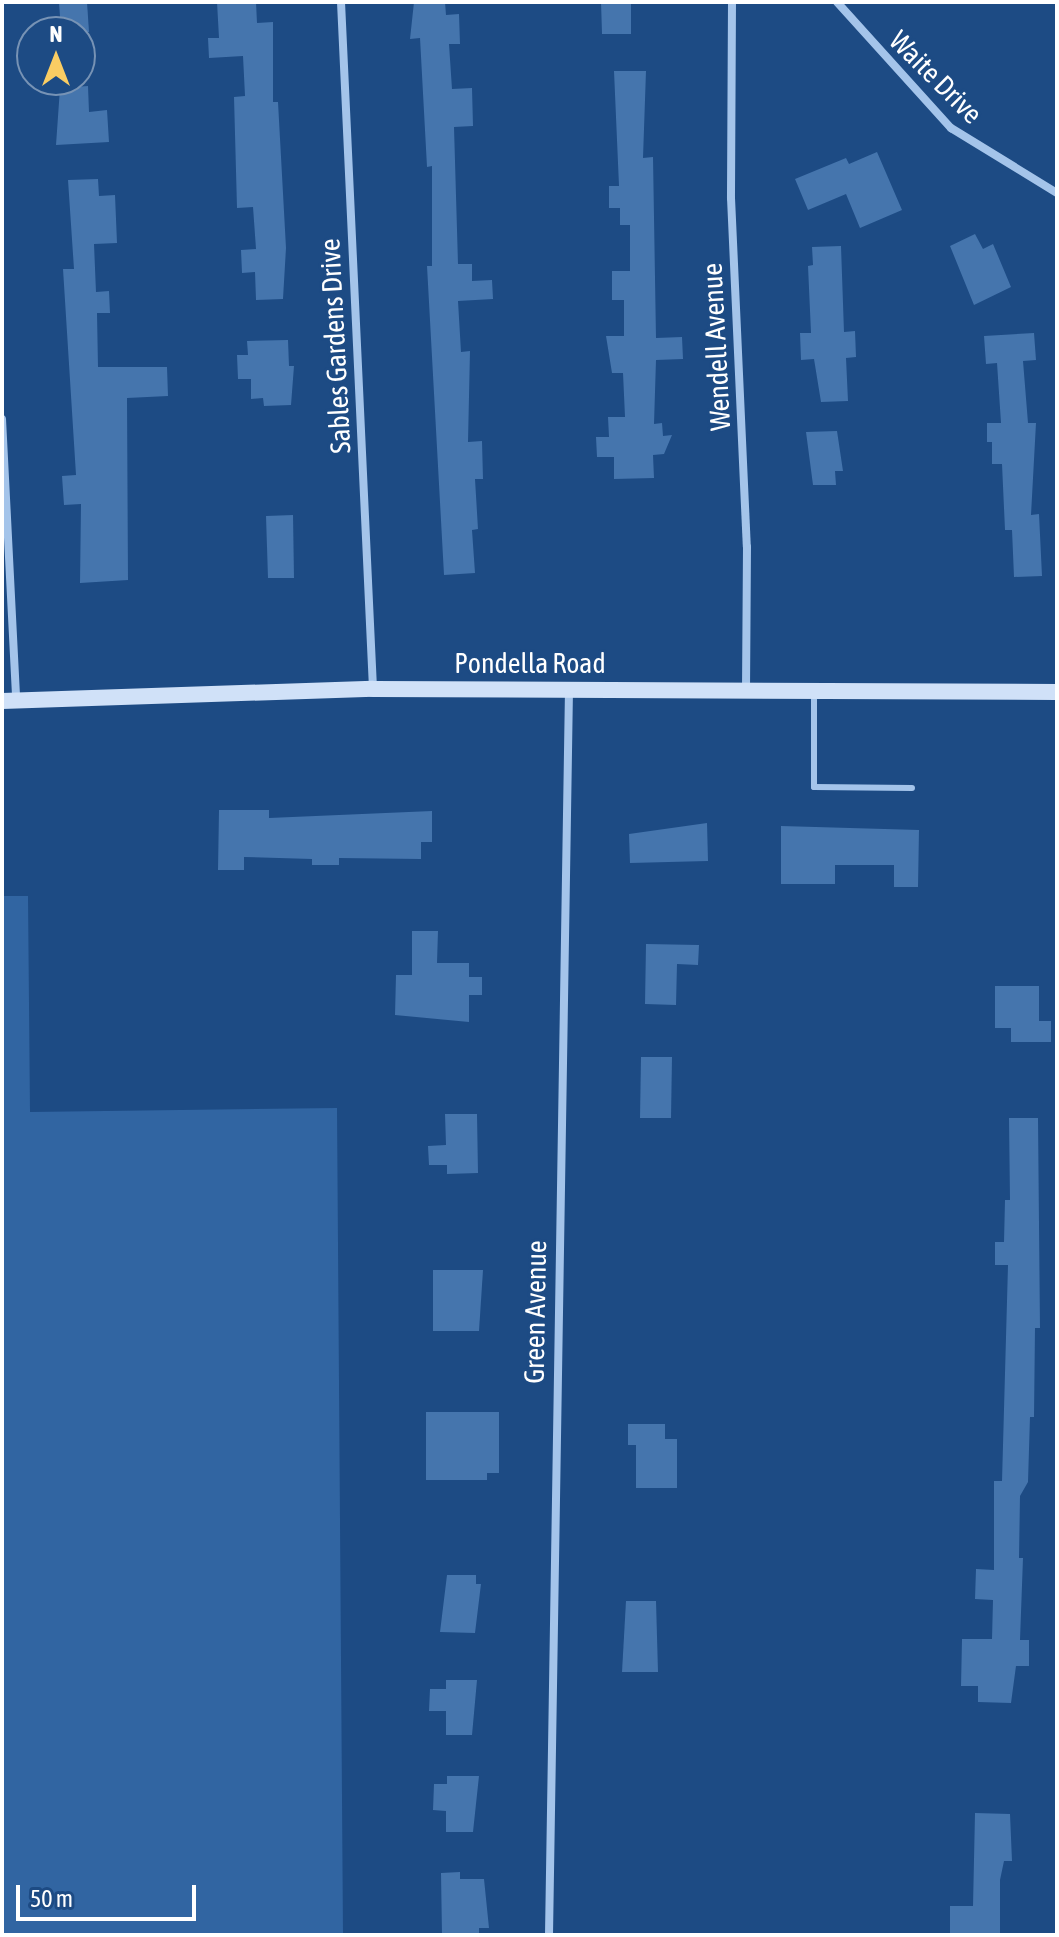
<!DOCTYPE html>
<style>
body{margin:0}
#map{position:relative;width:1059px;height:1937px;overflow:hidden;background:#1d4b84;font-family:"Asap Condensed",sans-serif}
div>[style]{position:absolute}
.green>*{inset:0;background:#3165a2}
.building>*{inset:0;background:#4575ad}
.lane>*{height:6px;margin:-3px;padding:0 3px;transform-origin:3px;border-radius:3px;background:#a4c4ea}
.street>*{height:8px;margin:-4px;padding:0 4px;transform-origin:4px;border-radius:4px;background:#a4c4ea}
.secondary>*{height:16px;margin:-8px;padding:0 8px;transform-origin:8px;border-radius:8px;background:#d0e1f8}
span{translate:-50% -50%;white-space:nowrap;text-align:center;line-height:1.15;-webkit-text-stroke:6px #1d4b84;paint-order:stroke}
.street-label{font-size:28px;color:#fff}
.frame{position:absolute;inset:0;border:4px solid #fff;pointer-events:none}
.north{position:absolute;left:16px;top:16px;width:80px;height:80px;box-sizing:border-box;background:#1d4b84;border:2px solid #7793b5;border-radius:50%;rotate:0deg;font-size:22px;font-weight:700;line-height:32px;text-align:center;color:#fff}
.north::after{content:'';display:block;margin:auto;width:28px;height:36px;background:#facd63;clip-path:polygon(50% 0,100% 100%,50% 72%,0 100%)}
.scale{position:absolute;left:16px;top:1885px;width:180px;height:36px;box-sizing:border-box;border:4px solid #fff;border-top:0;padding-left:10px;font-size:24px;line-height:28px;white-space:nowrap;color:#fff;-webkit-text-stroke:6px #1d4b84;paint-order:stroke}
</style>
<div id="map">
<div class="green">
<div style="clip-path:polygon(2px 896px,28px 896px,30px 1112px,337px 1108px,343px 1935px,2px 1935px)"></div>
</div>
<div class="building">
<div style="clip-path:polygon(59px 2px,87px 2px,89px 32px,61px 32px)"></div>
<div style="clip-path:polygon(217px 2px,256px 2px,257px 23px,273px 22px,273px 102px,278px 102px,286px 248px,283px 299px,256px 300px,255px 272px,242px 273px,241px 250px,256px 249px,253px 207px,237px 208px,234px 97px,245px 96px,243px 56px,209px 58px,208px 38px,219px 38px)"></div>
<div style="clip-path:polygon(414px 2px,445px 2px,446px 15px,459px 14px,460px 44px,449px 44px,452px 89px,472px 88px,473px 126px,454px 127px,458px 264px,472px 264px,472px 281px,492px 280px,493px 299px,458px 301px,461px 352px,470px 351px,468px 442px,482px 441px,483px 479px,475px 479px,478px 529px,472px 530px,475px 573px,444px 575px,427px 266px,432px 266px,432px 166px,427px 167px,420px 38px,410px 39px)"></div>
<div style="clip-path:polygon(601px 2px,631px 2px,631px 34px,602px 34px)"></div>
<div style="clip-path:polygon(614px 71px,646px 71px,643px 158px,653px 157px,656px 338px,682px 337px,683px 359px,656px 360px,654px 424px,662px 423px,663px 436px,672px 435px,664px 454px,653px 455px,654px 478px,614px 479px,614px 457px,597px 457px,596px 437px,609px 437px,608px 417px,625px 417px,623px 373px,612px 373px,606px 336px,624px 336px,624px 300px,612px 300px,612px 271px,630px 271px,630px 225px,620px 225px,620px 208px,609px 208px,609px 186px,619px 186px)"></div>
<div style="clip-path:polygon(88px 86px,89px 112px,107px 110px,109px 142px,56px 145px,60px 88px)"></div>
<div style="clip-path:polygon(877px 152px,902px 210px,860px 228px,846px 194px,808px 210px,795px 179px,846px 158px,849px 164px)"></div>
<div style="clip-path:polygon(98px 179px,99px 196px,115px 195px,117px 243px,94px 244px,96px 292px,109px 291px,110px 313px,97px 313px,98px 367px,167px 367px,168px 396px,127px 398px,128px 580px,80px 583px,81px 504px,64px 505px,62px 476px,76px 475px,63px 269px,74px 269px,68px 180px)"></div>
<div style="clip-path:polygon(975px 234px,983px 249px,993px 244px,1011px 287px,974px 305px,950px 246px)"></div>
<div style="clip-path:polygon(841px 246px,844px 332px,855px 331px,856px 357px,846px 358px,848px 401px,821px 402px,814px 359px,801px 360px,800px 333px,811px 333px,808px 266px,813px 265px,812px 247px)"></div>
<div style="clip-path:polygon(1034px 333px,1036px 360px,1023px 361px,1028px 423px,1036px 423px,1031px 515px,1039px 514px,1042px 576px,1014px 577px,1012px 530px,1005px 530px,1002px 464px,992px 464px,992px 442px,987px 442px,987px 423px,1001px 423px,997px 363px,986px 364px,984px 336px)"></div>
<div style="clip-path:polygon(288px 340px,289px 366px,294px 366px,291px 405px,264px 406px,263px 398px,251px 399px,251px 379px,238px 379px,237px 355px,248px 355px,247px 341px)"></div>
<div style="clip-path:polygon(837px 431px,843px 471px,835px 471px,836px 485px,813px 485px,806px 432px)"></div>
<div style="clip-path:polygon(293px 515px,294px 578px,268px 578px,266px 516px)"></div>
<div style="clip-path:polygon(219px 810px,269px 810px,269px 818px,432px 811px,432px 842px,421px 842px,421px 859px,339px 858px,339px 865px,312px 865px,312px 859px,244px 857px,244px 870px,218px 870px)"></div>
<div style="clip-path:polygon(707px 823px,708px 861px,630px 863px,629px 834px)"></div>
<div style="clip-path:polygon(781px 826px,919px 830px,918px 887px,894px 887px,894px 865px,835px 865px,835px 884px,781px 884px)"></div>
<div style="clip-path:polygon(412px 931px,438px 931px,437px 963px,469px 963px,469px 977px,482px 977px,482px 995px,469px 995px,469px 1022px,395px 1015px,396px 975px,412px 975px)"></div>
<div style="clip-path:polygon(646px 944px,699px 945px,698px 965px,677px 964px,676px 1005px,645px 1004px)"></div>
<div style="clip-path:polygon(995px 986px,1039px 986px,1039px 1021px,1051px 1021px,1051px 1042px,1011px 1042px,1011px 1028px,995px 1028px)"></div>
<div style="clip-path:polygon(641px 1057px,672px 1057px,671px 1118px,640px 1118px)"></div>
<div style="clip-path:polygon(445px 1114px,477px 1114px,478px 1173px,447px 1174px,447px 1165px,429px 1165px,428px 1146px,446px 1145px)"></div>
<div style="clip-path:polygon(1009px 1118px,1038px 1118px,1040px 1328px,1035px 1328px,1034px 1417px,1030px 1417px,1028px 1482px,1020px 1496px,1019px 1558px,1023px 1558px,1020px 1640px,1029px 1640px,1029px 1666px,1016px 1666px,1011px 1703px,978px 1702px,978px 1686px,961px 1686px,962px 1639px,992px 1639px,993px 1600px,975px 1599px,976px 1569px,994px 1570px,994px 1481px,1002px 1481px,1008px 1265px,995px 1265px,995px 1242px,1004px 1242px,1005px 1200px,1010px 1200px)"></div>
<div style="clip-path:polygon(433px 1270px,483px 1270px,479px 1331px,433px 1331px)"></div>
<div style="clip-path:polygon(426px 1412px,499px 1412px,499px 1473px,487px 1473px,487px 1480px,426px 1480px)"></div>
<div style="clip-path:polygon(628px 1424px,665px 1424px,665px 1439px,677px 1439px,677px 1488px,636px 1488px,636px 1445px,628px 1445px)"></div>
<div style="clip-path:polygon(447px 1575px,476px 1575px,476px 1584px,481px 1584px,475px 1633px,440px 1632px)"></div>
<div style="clip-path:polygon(626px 1601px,656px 1601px,658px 1672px,622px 1672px)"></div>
<div style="clip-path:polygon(446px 1680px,477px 1680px,472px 1735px,446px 1735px,446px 1711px,429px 1711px,430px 1689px,446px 1689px)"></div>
<div style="clip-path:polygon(447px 1776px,479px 1776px,473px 1832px,446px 1832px,446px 1811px,433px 1810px,434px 1784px,447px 1784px)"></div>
<div style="clip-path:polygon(975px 1813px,1010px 1814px,1012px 1861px,1004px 1861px,1000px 1880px,1000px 1935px,950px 1935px,950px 1906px,973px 1906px)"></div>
<div style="clip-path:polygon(460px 1872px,460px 1879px,484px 1879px,489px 1928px,479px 1928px,479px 1935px,442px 1935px,441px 1873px)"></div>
</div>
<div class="lane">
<div style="left:814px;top:694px;width:93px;rotate:90deg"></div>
<div style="left:814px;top:787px;width:98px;rotate:0.6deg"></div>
</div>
<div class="street">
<div style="left:341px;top:2px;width:688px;rotate:87.33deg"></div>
<div style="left:732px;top:2px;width:196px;rotate:90.3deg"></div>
<div style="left:731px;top:198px;width:349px;rotate:87.4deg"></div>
<div style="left:747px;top:547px;width:143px;rotate:90.4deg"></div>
<div style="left:837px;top:2px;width:170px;rotate:47.9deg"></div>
<div style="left:951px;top:128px;width:124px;rotate:31.5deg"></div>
<div style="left:2px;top:419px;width:281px;rotate:87.1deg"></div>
<div style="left:549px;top:1935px;width:1245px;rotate:-89.08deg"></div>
</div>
<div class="secondary">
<div style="left:2px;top:701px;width:371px;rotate:-1.9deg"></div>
<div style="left:373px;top:689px;width:684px;rotate:0.25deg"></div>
</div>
<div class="street-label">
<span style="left:936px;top:77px;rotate:45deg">Waite Drive</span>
<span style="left:335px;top:346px;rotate:-93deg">Sables Gardens Drive</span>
<span style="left:716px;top:347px;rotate:-93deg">Wendell Avenue</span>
<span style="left:530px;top:663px">Pondella Road</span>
<span style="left:535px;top:1312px;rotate:-89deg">Green Avenue</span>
</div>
<div class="frame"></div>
<div class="north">N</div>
<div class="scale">50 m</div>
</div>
